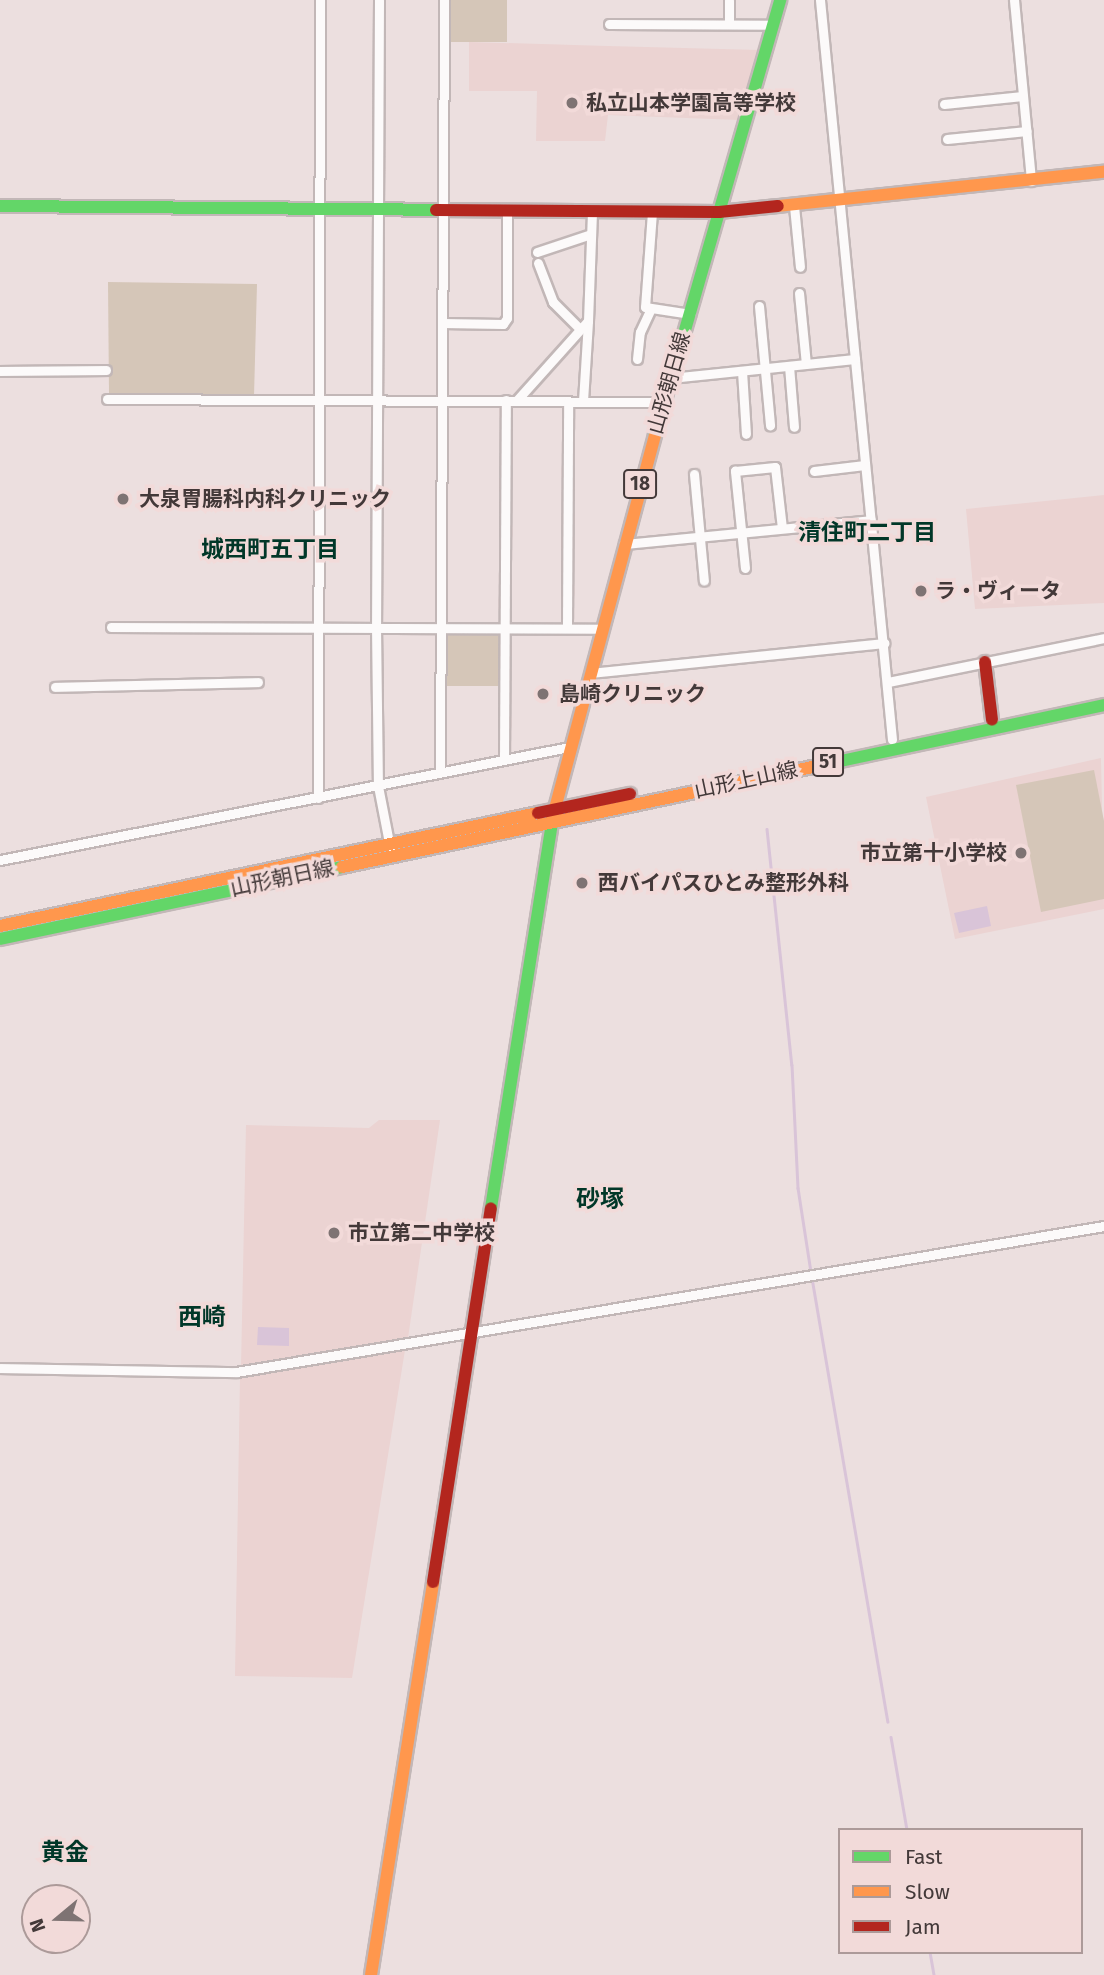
<!DOCTYPE html>
<meta charset="utf-8">
<style>
body{margin:0}
#map{position:relative;width:1104px;height:1975px;overflow:hidden;background:#ecdfdf;font-family:"Fira Sans","Noto Sans JP",sans-serif}
div>[style]{position:absolute}
.built>*{inset:0;background:#ebd3d2}
.green>*{inset:0;background:#d5c6b8}
.water>*{inset:0;background:#d9c4d8}
.stream>*{height:2.5px;margin:-1.25px;padding:0 1.25px;transform-origin:1.25px;border-radius:1.25px;background:#d9c4d8}
.roads{filter:drop-shadow(2px 0 #c2b7b7) drop-shadow(-2px 0 #c2b7b7) drop-shadow(0 2px #c2b7b7) drop-shadow(0 -2px #c2b7b7)}
.street>*{height:9px;margin:-4.5px;padding:0 4.5px;transform-origin:4.5px;border-radius:4.5px;background:#fcfafa}
.fast>*{height:12px;margin:-6px;padding:0 6px;transform-origin:6px;border-radius:6px;background:#63d668}
.slow>*{height:12px;margin:-6px;padding:0 6px;transform-origin:6px;border-radius:6px;background:#ff974d}
.jam>*{height:12px;margin:-6px;padding:0 6px;transform-origin:6px;border-radius:6px;background:#b3261e}
.dots>*{width:19px;height:19px;translate:-50% -50%;box-sizing:border-box;border:4px solid #f2dad9;border-radius:50%}
span{translate:-50% -50%;white-space:nowrap;text-align:center;line-height:1.15;-webkit-text-stroke:7px #f2dad9;paint-order:stroke}
.shield-label span{padding:2px 5px;background:#f2dad9;border:2px solid;border-radius:5px;-webkit-text-stroke-width:0}
.shield-label{font-size:19px;color:#433939;font-weight:700}
.poi-label{font-size:21px;color:#433939;font-weight:700}
.left{translate:0 -50%;text-align:left}
.right{translate:-100% -50%;text-align:right}
.street-label{font-size:21px;color:#433939}
.neighbourhood-label{font-size:23px;color:#013728;font-weight:700}
.quarter-label{font-size:24px;color:#013728;font-weight:700}
.legend{position:absolute;left:838px;top:1828px;width:245px;height:126px;box-sizing:border-box;background:#f2dad9;border:2px solid #ac9a99;margin:0;padding:9px 12px;list-style:none;font-size:21px;color:#433939}
.legend li{display:flex;align-items:center;gap:14px;height:35px}
.legend b{width:35px;border:2px solid #ac9a99}
.north{position:absolute;left:21px;top:1884px;width:70px;height:70px;box-sizing:border-box;background:#f2dad9;border:2px solid #ac9a99;border-radius:50%;rotate:251deg;font-size:19px;font-weight:700;line-height:28px;text-align:center;color:#433939}
.north::after{content:'';display:block;margin:auto;width:24px;height:32px;background:#7e7373;clip-path:polygon(50% 0,100% 100%,50% 72%,0 100%)}
</style>
<div id="map">
<div class="built">
<div style="clip-path:polygon(469px 42px,608px 46px,760px 50px,739px 120px,608px 115px,605px 141px,536px 141px,537px 91px,469px 91px)"></div>
<div style="clip-path:polygon(1104px 495px,1104px 603px,975px 609px,966px 509px)"></div>
<div style="clip-path:polygon(1101px 758px,1104px 909px,955px 939px,926px 797px)"></div>
<div style="clip-path:polygon(379px 1120px,440px 1120px,408px 1338px,241px 1367px,246px 1125px,369px 1128px)"></div>
<div style="clip-path:polygon(405px 1350px,352px 1678px,235px 1676px,240px 1376px)"></div>
</div>
<div class="green">
<div style="clip-path:polygon(444px 0,507px 0,507px 42px,444px 42px)"></div>
<div style="clip-path:polygon(108px 282px,257px 284px,254px 396px,109px 395px)"></div>
<div style="clip-path:polygon(445px 630px,500px 630px,500px 686px,444px 686px)"></div>
<div style="clip-path:polygon(1094px 770px,1104px 821px,1104px 899px,1041px 912px,1016px 785px)"></div>
</div>
<div class="water">
<div style="clip-path:polygon(987px 906px,991px 926px,959px 933px,954px 913px)"></div>
<div style="clip-path:polygon(258px 1327px,289px 1328px,289px 1346px,257px 1345px)"></div>
</div>
<div class="stream">
<div style="left:767px;top:829px;width:237px;rotate:84deg"></div>
<div style="left:792px;top:1065px;width:123px;rotate:87.2deg"></div>
<div style="left:798px;top:1188px;width:85px;rotate:81.2deg"></div>
<div style="left:812px;top:1278px;width:450px;rotate:80.3deg"></div>
<div style="left:891px;top:1737px;width:94px;rotate:80.2deg"></div>
<div style="left:930px;top:1952px;width:23px;rotate:80deg"></div>
</div>
<div class="roads">
<div class="street">
<div style="left:379px;top:0;width:626px;rotate:90.27deg"></div>
<div style="left:376px;top:626px;width:160px;rotate:89.3deg"></div>
<div style="left:378px;top:786px;width:63px;rotate:79deg"></div>
<div style="left:820px;top:0;width:743px;rotate:84.44deg"></div>
<div style="left:1014px;top:0;width:182px;rotate:84.6deg"></div>
<div style="left:609px;top:24px;width:164px;rotate:0.3deg"></div>
<div style="left:729px;top:24px;width:24px;rotate:-90deg"></div>
<div style="left:944px;top:104px;width:79px;rotate:-5.8deg"></div>
<div style="left:947px;top:139px;width:80px;rotate:-5.7deg"></div>
<div style="left:794px;top:206px;width:61px;rotate:84.4deg"></div>
<div style="left:652px;top:212px;width:95px;rotate:94.2deg"></div>
<div style="left:645px;top:307px;width:46px;rotate:8.8deg"></div>
<div style="left:537px;top:252px;width:57px;rotate:-18.4deg"></div>
<div style="left:538px;top:263px;width:42px;rotate:69deg"></div>
<div style="left:553px;top:302px;width:38px;rotate:45deg"></div>
<div style="left:799px;top:293px;width:71px;rotate:84.4deg"></div>
<div style="left:759px;top:306px;width:120px;rotate:84.7deg"></div>
<div style="left:442px;top:323px;width:61px;rotate:0.9deg"></div>
<div style="left:503px;top:324px;width:7px;rotate:-56deg"></div>
<div style="left:507px;top:318px;width:106px;rotate:-90deg"></div>
<div style="left:637px;top:359px;width:27px;rotate:-84deg"></div>
<div style="left:640px;top:332px;width:23px;rotate:-65deg"></div>
<div style="left:789px;top:366px;width:61px;rotate:85.3deg"></div>
<div style="left:0;top:371px;width:106px;rotate:-0.5deg"></div>
<div style="left:742px;top:371px;width:63px;rotate:86.4deg"></div>
<div style="left:670px;top:378px;width:186px;rotate:-5.9deg"></div>
<div style="left:107px;top:399px;width:556px;rotate:0.31deg"></div>
<div style="left:517px;top:400px;width:106px;rotate:-48.1deg"></div>
<div style="left:588px;top:321px;width:109px;rotate:-87.9deg"></div>
<div style="left:583px;top:401px;width:80px;rotate:-86.4deg"></div>
<div style="left:814px;top:471px;width:51px;rotate:-6.7deg"></div>
<div style="left:694px;top:474px;width:107px;rotate:84.7deg"></div>
<div style="left:624px;top:544px;width:248px;rotate:-5.5deg"></div>
<div style="left:745px;top:568px;width:98px;rotate:-95.9deg"></div>
<div style="left:735px;top:471px;width:40px;rotate:-5.7deg"></div>
<div style="left:775px;top:467px;width:61px;rotate:83.5deg"></div>
<div style="left:111px;top:627px;width:489px;rotate:0.2deg"></div>
<div style="left:567px;top:627px;width:225px;rotate:-89.7deg"></div>
<div style="left:590px;top:673px;width:296px;rotate:-5.8deg"></div>
<div style="left:888px;top:682px;width:220px;rotate:-11.5deg"></div>
<div style="left:55px;top:687px;width:203px;rotate:-1.4deg"></div>
<div style="left:504px;top:758px;width:358px;rotate:-89.7deg"></div>
<div style="left:440px;top:772px;width:772px;rotate:-89.7deg"></div>
<div style="left:318px;top:798px;width:798px;rotate:-89.86deg"></div>
<div style="left:0;top:860px;width:580px;rotate:-11.23deg"></div>
<div style="left:0;top:1368px;width:236px;rotate:1deg"></div>
<div style="left:236px;top:1372px;width:880px;rotate:-9.55deg"></div>
</div>
<div class="fast">
<div style="left:0;top:206px;width:436px;rotate:0.5deg"></div>
<div style="left:655px;top:434px;width:452px;rotate:-73.9deg"></div>
<div style="left:836px;top:762px;width:274px;rotate:-12deg"></div>
<div style="left:0;top:939px;width:349px;rotate:-11.9deg"></div>
<div style="left:491px;top:1208px;width:392px;rotate:-81deg"></div>
</div>
<div class="slow">
<div style="left:778px;top:206px;width:328px;rotate:-6deg"></div>
<div style="left:553px;top:816px;width:395px;rotate:-75deg"></div>
<div style="left:342px;top:867px;width:505px;rotate:-12deg"></div>
<div style="left:0;top:926px;width:550px;rotate:-11.86deg"></div>
<div style="left:371px;top:1975px;width:398px;rotate:-81deg"></div>
</div>
<div class="jam">
<div style="left:436px;top:210px;width:283px;rotate:0.4deg"></div>
<div style="left:719px;top:212px;width:59px;rotate:-5.8deg"></div>
<div style="left:985px;top:662px;width:58px;rotate:83.1deg"></div>
<div style="left:538px;top:813px;width:94px;rotate:-11.7deg"></div>
<div style="left:433px;top:1582px;width:378px;rotate:-81.2deg"></div>
</div>
</div>
<div class="dots">
<div style="left:572px;top:103px;background:#7e7373"></div>
<div style="left:123px;top:499px;background:#7e7373"></div>
<div style="left:921px;top:591px;background:#7e7373"></div>
<div style="left:543px;top:694px;background:#7e7373"></div>
<div style="left:1021px;top:853px;background:#7e7373"></div>
<div style="left:582px;top:883px;background:#7e7373"></div>
<div style="left:334px;top:1233px;background:#7e7373"></div>
</div>
<div class="shield-label">
<span style="left:640px;top:484px">18</span>
<span style="left:828px;top:762px">51</span>
</div>
<div class="poi-label">
<span class="left" style="left:586px;top:103px">私立山本学園高等学校</span>
<span class="left" style="left:139px;top:499px">大泉胃腸科内科クリニック</span>
<span class="left" style="left:935px;top:591px">ラ・ヴィータ</span>
<span class="left" style="left:559px;top:694px">島崎クリニック</span>
<span class="right" style="left:1007px;top:853px">市立第十小学校</span>
<span class="left" style="left:598px;top:883px">西バイパスひとみ整形外科</span>
<span class="left" style="left:348px;top:1233px">市立第二中学校</span>
</div>
<div class="street-label">
<span style="left:669px;top:383px;rotate:-74deg">山形朝日線</span>
<span style="left:746px;top:780px;rotate:-12deg">山形上山線</span>
<span style="left:282px;top:878px;rotate:-12deg">山形朝日線</span>
</div>
<div class="neighbourhood-label">
<span style="left:867px;top:532px">清住町二丁目</span>
<span style="left:270px;top:549px">城西町五丁目</span>
</div>
<div class="quarter-label">
<span style="left:600px;top:1200px">砂塚</span>
<span style="left:202px;top:1318px">西崎</span>
<span style="left:65px;top:1853px">黄金</span>
</div>
<ul class="legend">
<li><b style="height:9px;background:#63d668"></b>Fast</li>
<li><b style="height:9px;background:#ff974d"></b>Slow</li>
<li><b style="height:9px;background:#b3261e"></b>Jam</li>
</ul>
<div class="north">N</div>
</div>
